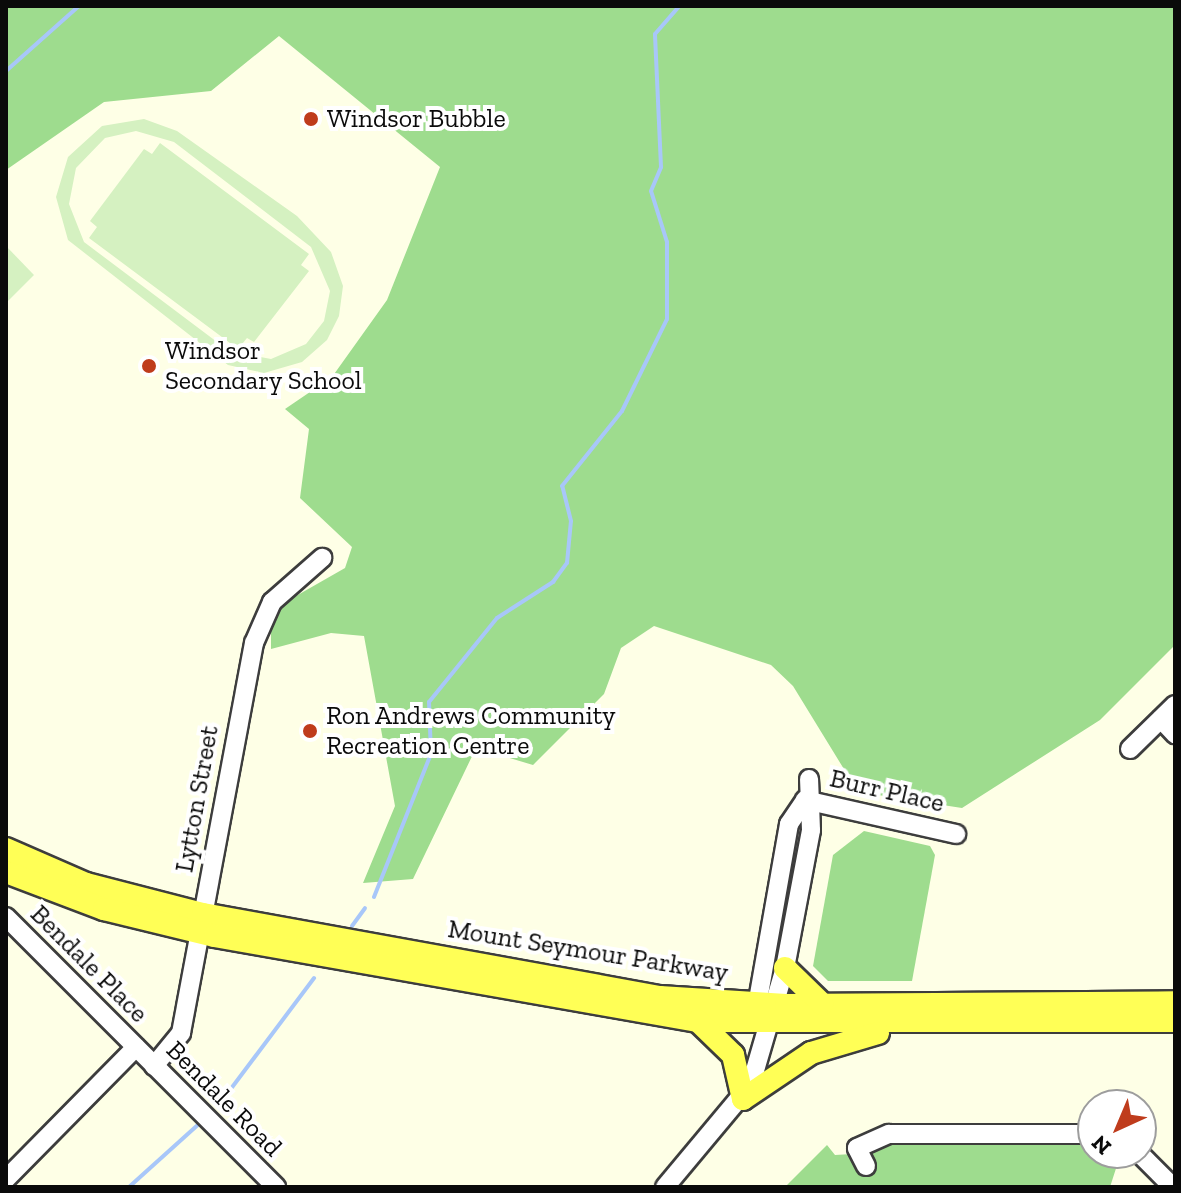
<!DOCTYPE html>
<style>
body{margin:0}
#map{position:relative;width:1181px;height:1193px;overflow:hidden;background:#feffe6;font-family:"Zilla Slab",serif}
div>[style]{position:absolute}
.forest>*{inset:0;background:#9edc8e}
.pitch>*{inset:0;background:#d5f1c1}
.stream>*{height:4px;margin:-2px;padding:0 2px;transform-origin:2px;border-radius:2px;background:#a8c7f9}
.roads{filter:drop-shadow(2px 0 #3d3d3d) drop-shadow(-2px 0 #3d3d3d) drop-shadow(0 2px #3d3d3d) drop-shadow(0 -2px #3d3d3d)}
.minor>*{height:18px;margin:-9px;padding:0 9px;transform-origin:9px;border-radius:9px;background:#fff}
.major>*{height:22px;margin:-11px;padding:0 11px;transform-origin:11px;border-radius:11px;background:#ffff56}
.dots>*{width:22px;height:22px;translate:-50% -50%;box-sizing:border-box;border:4px solid #fff;border-radius:50%}
span{translate:-50% -50%;white-space:nowrap;text-align:center;line-height:1.15;-webkit-text-stroke:8px #fff;paint-order:stroke}
.poi-label{font-size:26px;color:#0a0a0a}
.left{translate:0 -50%;text-align:left}
.street-label{font-size:26px;color:#0a0a0a}
.frame{position:absolute;inset:0;border:8px solid #0a0a0a;pointer-events:none}
.north{position:absolute;left:1077px;top:1089px;width:80px;height:80px;box-sizing:border-box;background:#fff;border:2px solid #9d9d9d;border-radius:50%;rotate:224deg;font-size:22px;font-weight:700;line-height:32px;text-align:center;color:#0a0a0a}
.north::after{content:'';display:block;margin:auto;width:28px;height:36px;background:#bf3c1c;clip-path:polygon(50% 0,100% 100%,50% 72%,0 100%)}
</style>
<div id="map">
<div class="forest">
<div style="clip-path:polygon(6px 6px,1175px 6px,1175px 645px,1100px 720px,962px 808px,858px 792px,793px 686px,771px 665px,654px 626px,621px 648px,604px 694px,533px 765px,476px 748px,413px 879px,363px 883px,395px 806px,364px 636px,331px 633px,271px 649px,271px 621px,282px 604px,345px 568px,352px 547px,300px 498px,309px 429px,285px 409px,332px 377px,387px 300px,440px 167px,279px 36px,211px 91px,104px 102px,6px 170px)"></div>
<div style="clip-path:polygon(864px 831px,930px 846px,935px 855px,912px 981px,828px 981px,813px 966px,833px 855px)"></div>
<div style="clip-path:polygon(1093px 1140px,1093px 1153px,1121px 1153px,1110px 1187px,785px 1187px,827px 1145px,835px 1155px,869px 1153px,880px 1141px)"></div>
</div>
<div class="pitch">
<div style="clip-path:polygon(evenodd,144px 119px,177px 131px,297px 216px,331px 252px,343px 286px,339px 316px,327px 340px,302px 362px,264px 373px,228px 365px,68px 240px,56px 197px,68px 157px,102px 126px,144px 119px,136px 131px,174px 142px,311px 247px,330px 291px,324px 321px,306px 344px,271px 359px,229px 351px,84px 242px,69px 204px,76px 168px,105px 138px,136px 131px)"></div>
<div style="clip-path:polygon(160px 143px,309px 254px,301px 265px,309px 271px,254px 342px,247px 338px,238px 349px,89px 238px,97px 227px,90px 221px,144px 149px,152px 154px)"></div>
<div style="clip-path:polygon(6px 246px,34px 275px,6px 303px)"></div>
</div>
<div class="stream">
<div style="left:6px;top:71px;width:98px;rotate:-41.7deg"></div>
<div style="left:374px;top:897px;width:154px;rotate:-68.3deg"></div>
<div style="left:431px;top:754px;width:52px;rotate:-92.2deg"></div>
<div style="left:429px;top:702px;width:108px;rotate:-51deg"></div>
<div style="left:497px;top:618px;width:67px;rotate:-32.7deg"></div>
<div style="left:553px;top:582px;width:24px;rotate:-54deg"></div>
<div style="left:567px;top:563px;width:42px;rotate:-84.6deg"></div>
<div style="left:571px;top:521px;width:36px;rotate:-104deg"></div>
<div style="left:562px;top:486px;width:96px;rotate:-51.3deg"></div>
<div style="left:622px;top:411px;width:102px;rotate:-63.9deg"></div>
<div style="left:667px;top:319px;width:77px;rotate:-90deg"></div>
<div style="left:667px;top:242px;width:53px;rotate:-107.4deg"></div>
<div style="left:651px;top:191px;width:26px;rotate:-67deg"></div>
<div style="left:661px;top:167px;width:133px;rotate:-92.6deg"></div>
<div style="left:655px;top:34px;width:37px;rotate:-49deg"></div>
<div style="left:352px;top:926px;width:22px;rotate:-54deg"></div>
<div style="left:218px;top:1106px;width:160px;rotate:-53.1deg"></div>
<div style="left:129px;top:1187px;width:94px;rotate:-42deg"></div>
</div>
<div class="roads">
<div class="minor">
<div style="left:1161px;top:719px;width:21px;rotate:47deg"></div>
<div style="left:1130px;top:749px;width:63px;rotate:-44.4deg"></div>
<div style="left:805px;top:800px;width:155px;rotate:12.7deg"></div>
<div style="left:6px;top:917px;width:382px;rotate:45deg"></div>
<div style="left:755px;top:1017px;width:196px;rotate:-80deg"></div>
<div style="left:789px;top:824px;width:29px;rotate:-56deg"></div>
<div style="left:154px;top:1066px;width:43px;rotate:-50.7deg"></div>
<div style="left:181px;top:1033px;width:397px;rotate:-79.4deg"></div>
<div style="left:254px;top:643px;width:45px;rotate:-66.3deg"></div>
<div style="left:272px;top:602px;width:67px;rotate:-41.3deg"></div>
<div style="left:1139px;top:1153px;width:48px;rotate:45deg"></div>
<div style="left:866px;top:1166px;width:20px;rotate:-117deg"></div>
<div style="left:857px;top:1148px;width:35px;rotate:-24deg"></div>
<div style="left:889px;top:1134px;width:204px"></div>
<div style="left:6px;top:1179px;width:185px;rotate:-45.4deg"></div>
<div style="left:665px;top:1187px;width:134px;rotate:-50.1deg"></div>
<div style="left:751px;top:1084px;width:121px;rotate:-73.7deg"></div>
<div style="left:785px;top:968px;width:140px;rotate:-79.3deg"></div>
<div style="left:811px;top:830px;width:51px;rotate:-92.2deg"></div>
</div>
<div class="major">
<div style="left:6px;top:849px;width:87px;rotate:23.6deg"></div>
<div style="left:86px;top:884px;width:121px;rotate:14.4deg"></div>
<div style="left:203px;top:914px;width:464px;rotate:10.3deg"></div>
<div style="left:660px;top:997px;width:126px;rotate:3.6deg"></div>
<div style="left:786px;top:1005px;width:389px;rotate:-0.4deg"></div>
<div style="left:6px;top:872px;width:105px;rotate:20.7deg"></div>
<div style="left:104px;top:909px;width:114px;rotate:13.7deg"></div>
<div style="left:215px;top:936px;width:490px;rotate:10deg"></div>
<div style="left:698px;top:1021px;width:477px"></div>
<div style="left:785px;top:968px;width:52px;rotate:44.2deg"></div>
<div style="left:698px;top:1021px;width:49px;rotate:44.2deg"></div>
<div style="left:733px;top:1055px;width:45px;rotate:77.2deg"></div>
<div style="left:743px;top:1099px;width:82px;rotate:-34.1deg"></div>
<div style="left:811px;top:1053px;width:70px;rotate:-16.6deg"></div>
</div>
</div>
<div class="dots">
<div style="left:311px;top:119px;background:#bf3c1c"></div>
<div style="left:149px;top:366px;background:#bf3c1c"></div>
<div style="left:310px;top:731px;background:#bf3c1c"></div>
</div>
<div class="poi-label">
<span class="left" style="left:327px;top:119px">Windsor Bubble</span>
<span class="left" style="left:165px;top:366px">Windsor<br>Secondary School</span>
<span class="left" style="left:326px;top:731px">Ron Andrews Community<br>Recreation Centre</span>
</div>
<div class="street-label">
<span style="left:887px;top:791px;rotate:13deg">Burr Place</span>
<span style="left:197px;top:799px;rotate:-80deg">Lytton Street</span>
<span style="left:588px;top:951px;rotate:9deg">Mount Seymour Parkway</span>
<span style="left:89px;top:964px;rotate:45deg">Bendale Place</span>
<span style="left:224px;top:1099px;rotate:45deg">Bendale Road</span>
</div>
<div class="frame"></div>
<div class="north">N</div>
</div>
